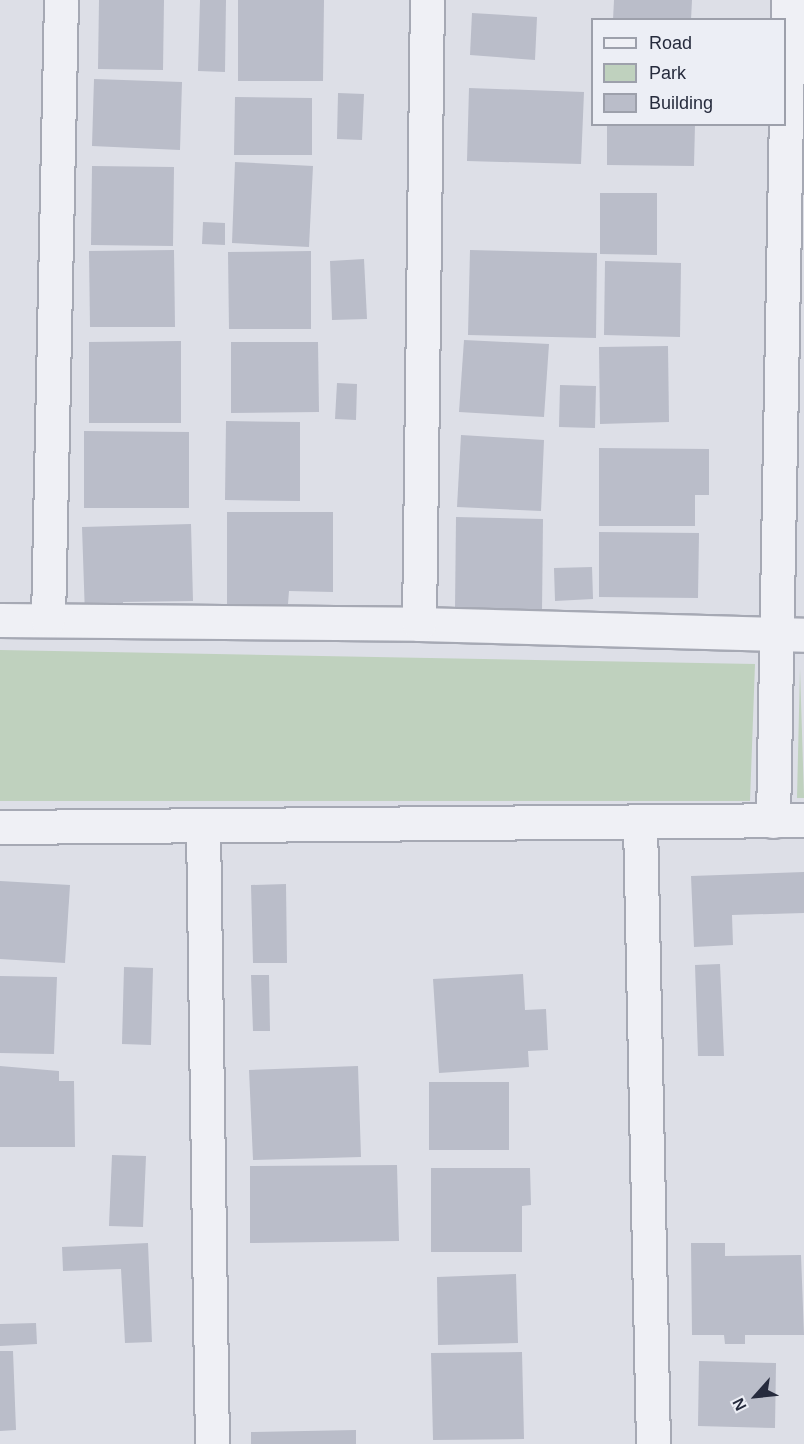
<!DOCTYPE html>
<style>
body{margin:0}
#map{position:relative;width:804px;height:1444px;overflow:hidden;background:#dddfe7;font-family:Helvetica,sans-serif}
div>[style]{position:absolute}
.green>*{inset:0;background:#bfd1be}
.building>*{inset:0;background:#babdc9}
.roads{filter:drop-shadow(2px 0 #a6a9b4) drop-shadow(-2px 0 #a6a9b4) drop-shadow(0 2px #a6a9b4) drop-shadow(0 -2px #a6a9b4)}
.minor>*{height:33px;margin:-16.5px;padding:0 16.5px;transform-origin:16.5px;border-radius:16.5px;background:#eff0f5}
span{translate:-50% -50%;white-space:nowrap;text-align:center;line-height:1.15;-webkit-text-stroke:4.5px #eceef5;paint-order:stroke}
.legend{position:absolute;left:591px;top:18px;width:195px;height:108px;box-sizing:border-box;background:#eceef5;border:2px solid #9da0ab;margin:0;padding:8px 10px;list-style:none;font-size:18px;color:#262b3d}
.legend li{display:flex;align-items:center;gap:12px;height:30px}
.legend b{width:30px;border:2px solid #9da0ab}
.north{position:absolute;left:726px;top:1366px;width:60px;height:60px;-webkit-text-stroke:4px #eceef5;paint-order:stroke;rotate:243deg;font-size:16px;font-weight:700;line-height:24px;text-align:center;color:#262b3d}
.north::after{content:'';display:block;margin:auto;width:21px;height:27px;background:#262b3d;clip-path:polygon(50% 0,100% 100%,50% 72%,0 100%)}
</style>
<div id="map">
<div class="green">
<div style="clip-path:polygon(0 650px,755px 664px,750px 801px,0 801px)"></div>
<div style="clip-path:polygon(800px 668px,804px 798px,797px 798px)"></div>
</div>
<div class="building">
<div style="clip-path:polygon(99px 0,164px 0,163px 70px,98px 69px)"></div>
<div style="clip-path:polygon(200px 0,226px 0,225px 72px,198px 71px)"></div>
<div style="clip-path:polygon(238px 0,324px 0,323px 81px,238px 81px)"></div>
<div style="clip-path:polygon(614px 0,692px 0,691px 20px,613px 20px)"></div>
<div style="clip-path:polygon(472px 13px,537px 17px,535px 60px,470px 55px)"></div>
<div style="clip-path:polygon(94px 79px,182px 82px,180px 150px,92px 146px)"></div>
<div style="clip-path:polygon(469px 88px,584px 92px,581px 164px,467px 161px)"></div>
<div style="clip-path:polygon(338px 93px,364px 94px,362px 140px,337px 139px)"></div>
<div style="clip-path:polygon(235px 97px,312px 98px,312px 155px,234px 155px)"></div>
<div style="clip-path:polygon(607px 124px,695px 124px,694px 166px,607px 165px)"></div>
<div style="clip-path:polygon(235px 162px,313px 166px,309px 247px,232px 243px)"></div>
<div style="clip-path:polygon(92px 166px,174px 167px,173px 246px,91px 245px)"></div>
<div style="clip-path:polygon(600px 193px,657px 193px,657px 255px,600px 254px)"></div>
<div style="clip-path:polygon(203px 222px,225px 223px,225px 245px,202px 244px)"></div>
<div style="clip-path:polygon(174px 250px,175px 327px,90px 327px,89px 251px)"></div>
<div style="clip-path:polygon(470px 250px,597px 253px,596px 338px,468px 335px)"></div>
<div style="clip-path:polygon(311px 251px,311px 329px,229px 329px,228px 252px)"></div>
<div style="clip-path:polygon(364px 259px,367px 319px,332px 320px,330px 261px)"></div>
<div style="clip-path:polygon(605px 261px,681px 263px,680px 337px,604px 335px)"></div>
<div style="clip-path:polygon(464px 340px,549px 344px,544px 417px,459px 412px)"></div>
<div style="clip-path:polygon(181px 341px,181px 423px,89px 423px,89px 342px)"></div>
<div style="clip-path:polygon(231px 342px,318px 342px,319px 412px,231px 413px)"></div>
<div style="clip-path:polygon(668px 346px,669px 422px,600px 424px,599px 347px)"></div>
<div style="clip-path:polygon(337px 383px,357px 384px,356px 420px,335px 419px)"></div>
<div style="clip-path:polygon(560px 385px,596px 386px,595px 428px,559px 427px)"></div>
<div style="clip-path:polygon(226px 421px,300px 422px,300px 501px,225px 500px)"></div>
<div style="clip-path:polygon(84px 431px,189px 432px,189px 508px,84px 508px)"></div>
<div style="clip-path:polygon(461px 435px,544px 440px,541px 511px,457px 507px)"></div>
<div style="clip-path:polygon(599px 448px,709px 449px,709px 495px,695px 495px,695px 526px,599px 526px)"></div>
<div style="clip-path:polygon(227px 512px,333px 512px,333px 592px,289px 591px,288px 604px,227px 604px)"></div>
<div style="clip-path:polygon(456px 517px,543px 519px,542px 611px,455px 609px)"></div>
<div style="clip-path:polygon(191px 524px,193px 601px,123px 602px,123px 615px,85px 616px,82px 527px)"></div>
<div style="clip-path:polygon(599px 532px,699px 533px,698px 598px,599px 597px)"></div>
<div style="clip-path:polygon(592px 567px,593px 599px,555px 601px,554px 568px)"></div>
<div style="clip-path:polygon(804px 872px,804px 913px,732px 915px,733px 945px,694px 947px,691px 876px)"></div>
<div style="clip-path:polygon(0 881px,70px 885px,65px 963px,0 959px)"></div>
<div style="clip-path:polygon(286px 884px,287px 963px,253px 963px,251px 885px)"></div>
<div style="clip-path:polygon(720px 964px,724px 1056px,698px 1056px,695px 965px)"></div>
<div style="clip-path:polygon(124px 967px,153px 968px,151px 1045px,122px 1044px)"></div>
<div style="clip-path:polygon(523px 974px,525px 1010px,546px 1009px,548px 1050px,528px 1051px,529px 1067px,439px 1073px,433px 979px)"></div>
<div style="clip-path:polygon(251px 975px,269px 975px,270px 1031px,253px 1031px)"></div>
<div style="clip-path:polygon(0 976px,57px 977px,54px 1054px,0 1053px)"></div>
<div style="clip-path:polygon(0 1066px,59px 1071px,59px 1081px,74px 1081px,75px 1147px,0 1147px)"></div>
<div style="clip-path:polygon(358px 1066px,361px 1157px,253px 1160px,249px 1070px)"></div>
<div style="clip-path:polygon(429px 1082px,509px 1082px,509px 1150px,429px 1150px)"></div>
<div style="clip-path:polygon(112px 1155px,146px 1156px,143px 1227px,109px 1226px)"></div>
<div style="clip-path:polygon(397px 1165px,399px 1241px,250px 1243px,250px 1166px)"></div>
<div style="clip-path:polygon(431px 1168px,530px 1168px,531px 1205px,522px 1206px,522px 1252px,431px 1252px)"></div>
<div style="clip-path:polygon(148px 1243px,152px 1342px,125px 1343px,121px 1269px,63px 1271px,62px 1247px)"></div>
<div style="clip-path:polygon(691px 1243px,725px 1243px,725px 1256px,801px 1255px,804px 1335px,745px 1335px,745px 1344px,725px 1344px,724px 1335px,692px 1335px)"></div>
<div style="clip-path:polygon(516px 1274px,518px 1343px,438px 1345px,437px 1277px)"></div>
<div style="clip-path:polygon(36px 1323px,37px 1344px,0 1346px,0 1324px)"></div>
<div style="clip-path:polygon(0 1351px,13px 1351px,16px 1430px,0 1431px)"></div>
<div style="clip-path:polygon(522px 1352px,524px 1439px,433px 1440px,431px 1353px)"></div>
<div style="clip-path:polygon(699px 1361px,776px 1363px,775px 1428px,698px 1426px)"></div>
<div style="clip-path:polygon(356px 1430px,356px 1444px,251px 1444px,251px 1432px)"></div>
</div>
<div class="roads">
<div class="minor">
<div style="left:0;top:620px;width:419px;rotate:0.5deg"></div>
<div style="left:419px;top:624px;width:385px;rotate:1.6deg"></div>
<div style="left:48px;top:620px;width:620px;rotate:-88.8deg"></div>
<div style="left:419px;top:624px;width:624px;rotate:-89.27deg"></div>
<div style="left:773px;top:821px;width:821px;rotate:-88.95deg"></div>
<div style="left:640px;top:823px;width:621px;rotate:88.8deg"></div>
<div style="left:203px;top:826px;width:618px;rotate:89.17deg"></div>
<div style="left:0;top:827px;width:804px;rotate:-0.5deg"></div>
</div>
</div>
<ul class="legend">
<li><b style="height:8px;background:#eff0f5"></b>Road</li>
<li><b style="height:16px;background:#bfd1be"></b>Park</li>
<li><b style="height:16px;background:#babdc9"></b>Building</li>
</ul>
<div class="north">N</div>
</div>
